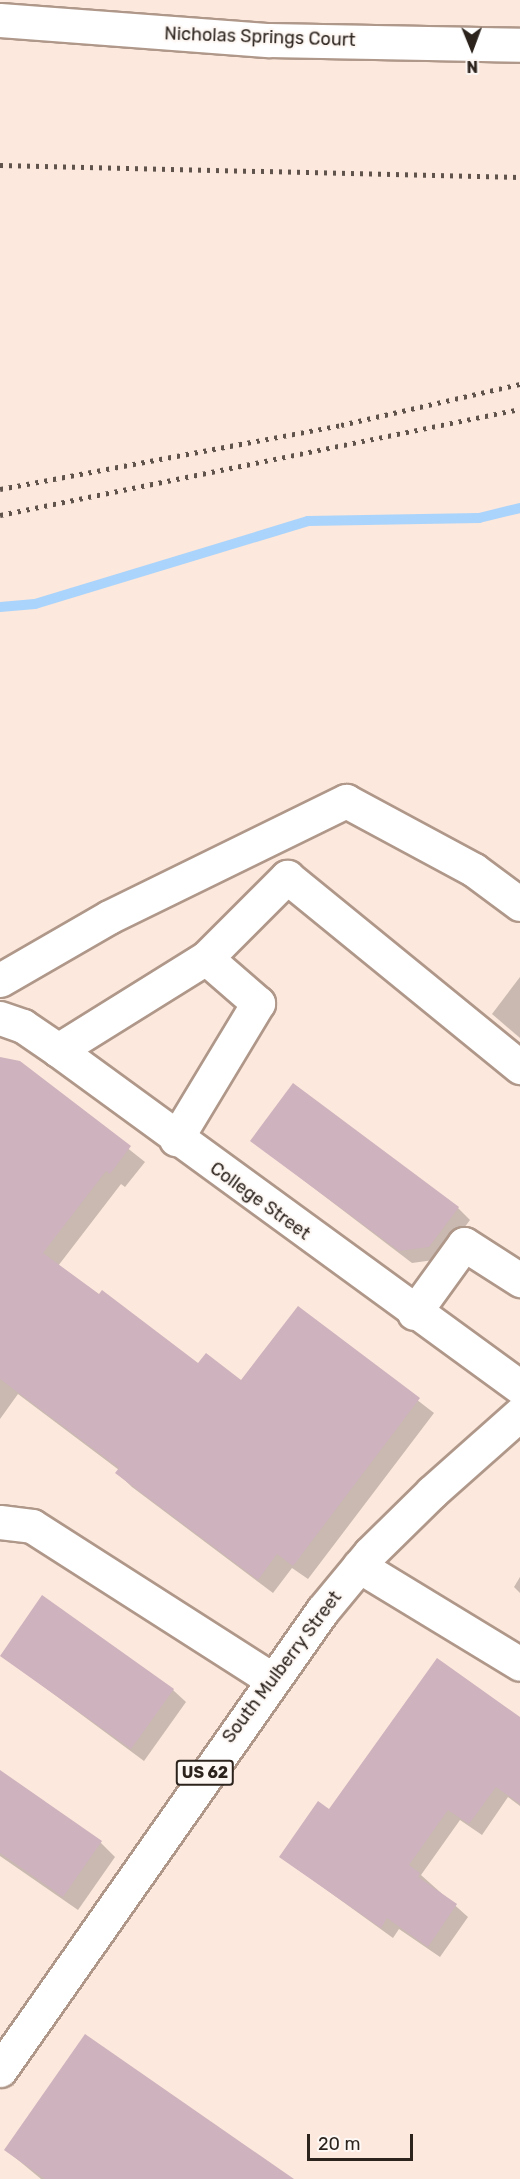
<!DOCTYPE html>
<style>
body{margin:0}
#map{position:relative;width:520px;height:2179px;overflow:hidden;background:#fce8dc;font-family:Rubik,sans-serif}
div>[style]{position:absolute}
.shadow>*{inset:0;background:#0003}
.stream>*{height:10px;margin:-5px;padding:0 5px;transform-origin:5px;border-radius:5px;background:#aad4fb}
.building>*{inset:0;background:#ceb2be}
.roads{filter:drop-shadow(2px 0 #af9789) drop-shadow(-2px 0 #af9789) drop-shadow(0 2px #af9789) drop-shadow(0 -2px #af9789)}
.minor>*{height:33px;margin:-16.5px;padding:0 16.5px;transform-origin:16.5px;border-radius:16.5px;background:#fff}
.major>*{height:33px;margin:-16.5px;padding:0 16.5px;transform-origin:16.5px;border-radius:16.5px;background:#fff}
.rail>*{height:4.5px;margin-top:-2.25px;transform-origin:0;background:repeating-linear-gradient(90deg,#5f534c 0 3px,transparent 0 9px)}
span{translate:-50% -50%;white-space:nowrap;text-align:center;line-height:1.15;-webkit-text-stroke:4.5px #fef8f5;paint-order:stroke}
.shield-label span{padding:2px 4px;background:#fef8f5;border:2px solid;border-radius:4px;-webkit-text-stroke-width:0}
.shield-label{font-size:16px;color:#2c231d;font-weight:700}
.street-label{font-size:18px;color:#2c231d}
.north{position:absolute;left:442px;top:18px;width:60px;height:60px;-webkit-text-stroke:4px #fef8f5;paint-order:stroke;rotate:179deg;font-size:16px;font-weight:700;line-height:24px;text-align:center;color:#2c231d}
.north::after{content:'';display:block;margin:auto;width:21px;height:27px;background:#2c231d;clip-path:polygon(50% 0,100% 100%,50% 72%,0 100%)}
.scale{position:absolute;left:307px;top:2134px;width:106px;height:27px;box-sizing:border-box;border:3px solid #2c231d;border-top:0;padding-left:8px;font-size:18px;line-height:21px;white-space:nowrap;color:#2c231d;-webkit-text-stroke:4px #fef8f5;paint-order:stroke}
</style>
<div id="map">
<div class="shadow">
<div style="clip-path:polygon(520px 977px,520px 1038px,492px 1014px)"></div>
<div style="clip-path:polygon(0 1058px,19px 1062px,145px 1162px,125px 1187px,121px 1184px,58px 1266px,199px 1365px,242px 1382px,298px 1308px,434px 1413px,308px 1579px,292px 1568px,273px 1593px,132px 1487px,117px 1473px,119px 1470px,18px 1394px,0 1419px)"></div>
<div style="clip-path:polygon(252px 1141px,458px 1208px,470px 1220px,441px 1259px,412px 1263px)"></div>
<div style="clip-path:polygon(520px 1577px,520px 1593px,514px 1587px)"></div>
<div style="clip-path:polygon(1px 1655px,173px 1690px,186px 1702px,144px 1761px)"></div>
<div style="clip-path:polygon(520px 1719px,520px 1806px,508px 1797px,482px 1835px,460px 1820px,421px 1875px,468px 1917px,440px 1957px,399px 1929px,393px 1938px,281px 1857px,329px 1811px)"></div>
<div style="clip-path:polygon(0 1772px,101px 1843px,115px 1857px,78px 1910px,0 1856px)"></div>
<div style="clip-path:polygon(6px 2150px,290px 2179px,41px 2179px)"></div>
</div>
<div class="stream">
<div style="left:0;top:607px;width:35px;rotate:-5deg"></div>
<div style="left:35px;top:604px;width:285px;rotate:-16.9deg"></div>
<div style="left:308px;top:521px;width:171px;rotate:-1deg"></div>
<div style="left:479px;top:518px;width:42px;rotate:-13.7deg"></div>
</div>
<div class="building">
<div style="clip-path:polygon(0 1057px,20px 1061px,131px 1146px,110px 1174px,106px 1171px,43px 1253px,99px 1294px,102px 1290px,198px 1363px,206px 1353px,241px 1380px,298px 1306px,420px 1398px,293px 1566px,277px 1554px,258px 1580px,115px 1473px,119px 1468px,0 1379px)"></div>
<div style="clip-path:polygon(293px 1083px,459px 1207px,429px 1247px,399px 1251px,250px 1141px)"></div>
<div style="clip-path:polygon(42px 1595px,174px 1689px,131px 1749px,0 1656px)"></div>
<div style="clip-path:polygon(437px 1658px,520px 1717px,520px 1804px,496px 1787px,469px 1824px,448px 1810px,409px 1865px,420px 1873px,418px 1877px,457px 1904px,428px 1947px,387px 1918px,381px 1928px,279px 1857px,318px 1801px,329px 1809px)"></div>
<div style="clip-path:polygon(0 1770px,102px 1841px,63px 1897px,0 1853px)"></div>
<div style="clip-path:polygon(85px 2034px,294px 2179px,45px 2179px,4px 2150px)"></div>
</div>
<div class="roads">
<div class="minor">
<div style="left:0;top:20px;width:270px;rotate:4.3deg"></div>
<div style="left:269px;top:40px;width:251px;rotate:1.1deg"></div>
<div style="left:206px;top:958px;width:115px;rotate:-45deg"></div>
<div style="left:287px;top:877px;width:301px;rotate:39.2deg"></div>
<div style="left:0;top:980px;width:126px;rotate:-30deg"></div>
<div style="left:109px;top:917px;width:264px;rotate:-26.1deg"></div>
<div style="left:346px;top:801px;width:145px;rotate:28.3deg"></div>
<div style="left:474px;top:870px;width:57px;rotate:36.5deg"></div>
<div style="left:0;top:1018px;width:24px;rotate:19deg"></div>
<div style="left:23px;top:1026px;width:42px;rotate:34.4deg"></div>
<div style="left:58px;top:1050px;width:572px;rotate:36.11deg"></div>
<div style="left:58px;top:1050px;width:174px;rotate:-31.9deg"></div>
<div style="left:206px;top:958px;width:69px;rotate:40.9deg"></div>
<div style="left:258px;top:1003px;width:159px;rotate:121.1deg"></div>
<div style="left:414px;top:1313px;width:85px;rotate:-54.1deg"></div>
<div style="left:464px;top:1244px;width:67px;rotate:32.7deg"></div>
<div style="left:0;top:1522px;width:32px;rotate:7deg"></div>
<div style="left:32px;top:1526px;width:284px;rotate:32.6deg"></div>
<div style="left:359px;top:1566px;width:188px;rotate:31.3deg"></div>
</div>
<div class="major">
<div style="left:0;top:2070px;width:561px;rotate:-54.95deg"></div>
<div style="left:322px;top:1611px;width:75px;rotate:-50.4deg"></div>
<div style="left:370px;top:1553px;width:87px;rotate:-44.5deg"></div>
<div style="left:432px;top:1492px;width:118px;rotate:-41.6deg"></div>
</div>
</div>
<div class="rail">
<div style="left:0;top:165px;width:520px;rotate:1.32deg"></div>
<div style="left:0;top:489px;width:347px;rotate:-10.6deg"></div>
<div style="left:341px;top:425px;width:184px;rotate:-12.9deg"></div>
<div style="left:0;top:515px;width:531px;rotate:-11.52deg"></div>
</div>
<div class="shield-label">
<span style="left:205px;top:1773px">US 62</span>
</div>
<div class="street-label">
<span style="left:260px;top:37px;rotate:2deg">Nicholas Springs Court</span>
<span style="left:260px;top:1201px;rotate:36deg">College Street</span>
<span style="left:282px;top:1667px;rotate:-53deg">South Mulberry Street</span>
</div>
<div class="north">N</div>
<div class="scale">20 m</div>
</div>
